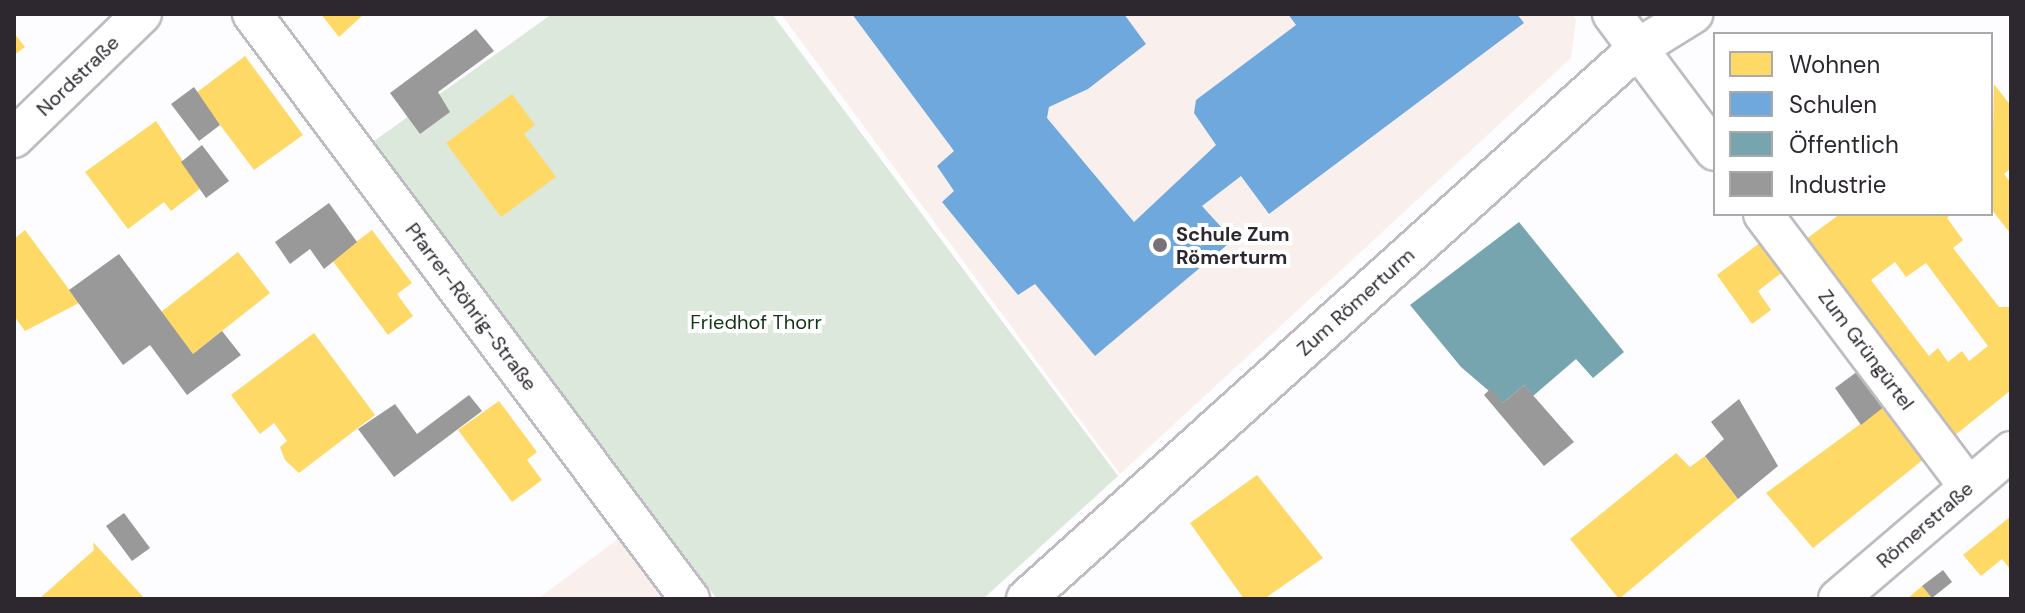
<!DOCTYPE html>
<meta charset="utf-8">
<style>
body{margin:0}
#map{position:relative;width:2025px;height:613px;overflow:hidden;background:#fdfcfe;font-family:"DM Sans",sans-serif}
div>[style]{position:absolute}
.education>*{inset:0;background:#f9f0ee}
.green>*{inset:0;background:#dbe8db}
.homes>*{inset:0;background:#ffd966}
.schools>*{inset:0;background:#6fa8dc}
.public>*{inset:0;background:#76a5af}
.industry>*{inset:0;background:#999}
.roads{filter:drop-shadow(2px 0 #bebcc0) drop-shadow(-2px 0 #bebcc0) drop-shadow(0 2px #bebcc0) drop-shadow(0 -2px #bebcc0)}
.minor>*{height:38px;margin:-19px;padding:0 19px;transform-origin:19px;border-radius:19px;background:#fff}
.dots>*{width:22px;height:22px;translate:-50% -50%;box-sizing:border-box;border:4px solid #fff;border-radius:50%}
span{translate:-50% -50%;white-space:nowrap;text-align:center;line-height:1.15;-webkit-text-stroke:8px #fff;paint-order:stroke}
.street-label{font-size:20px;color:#2d2830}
.poi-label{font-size:20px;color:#2d2830;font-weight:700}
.left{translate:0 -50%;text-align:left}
.park-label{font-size:20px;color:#123613}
.frame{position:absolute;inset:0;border:16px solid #2d2830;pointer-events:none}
.legend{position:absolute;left:1713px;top:32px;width:280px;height:184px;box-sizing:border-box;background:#fff;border:2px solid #aba9ac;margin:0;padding:10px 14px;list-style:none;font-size:24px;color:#2d2830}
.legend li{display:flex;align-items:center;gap:16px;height:40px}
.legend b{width:40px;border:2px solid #aba9ac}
</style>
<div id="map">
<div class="education">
<div style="clip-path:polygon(781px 14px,1572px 14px,1576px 19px,1571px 58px,1120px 474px)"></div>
<div style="clip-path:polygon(622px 536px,669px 599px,540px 597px)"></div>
</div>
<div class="green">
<div style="clip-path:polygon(552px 14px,772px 14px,1118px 476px,983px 599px,717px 599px,374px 141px)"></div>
</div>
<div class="homes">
<div style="clip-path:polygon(321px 14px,364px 14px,339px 37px)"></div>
<div style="clip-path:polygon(14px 33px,25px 47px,14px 55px)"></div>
<div style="clip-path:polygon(245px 56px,303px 135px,254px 170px,196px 93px)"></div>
<div style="clip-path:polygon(1994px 84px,2011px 106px,2011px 168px,2004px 174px,2011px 183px,2011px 234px,1991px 209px)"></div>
<div style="clip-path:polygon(512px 94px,535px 125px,524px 134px,556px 177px,501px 217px,446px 143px)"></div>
<div style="clip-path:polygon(156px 121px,201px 188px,171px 211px,164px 202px,128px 229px,85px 172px)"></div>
<div style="clip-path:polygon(evenodd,1840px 214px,1951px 214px,1947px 218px,1963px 240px,1953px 248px,1999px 307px,2011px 307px,2011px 390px,1954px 436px,1806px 239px,1840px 214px,1895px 262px,1906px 277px,1926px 263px,1988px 346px,1969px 361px,1962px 351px,1948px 362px,1938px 348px,1929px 356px,1871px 280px,1895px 262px)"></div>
<div style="clip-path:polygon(25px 230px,79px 303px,25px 331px,14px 316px,14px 239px)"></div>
<div style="clip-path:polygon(372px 230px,412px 283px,397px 294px,413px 316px,388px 335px,332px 260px)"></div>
<div style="clip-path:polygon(1761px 242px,1784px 271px,1758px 291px,1771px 310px,1752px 324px,1717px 275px)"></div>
<div style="clip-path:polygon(238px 252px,270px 293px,193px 354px,161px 312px)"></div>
<div style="clip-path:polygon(314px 333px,375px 415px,299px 473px,285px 460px,280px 447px,287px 441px,274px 423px,260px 434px,231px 395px)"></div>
<div style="clip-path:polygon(499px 401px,537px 452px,527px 460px,542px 480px,512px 502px,458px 430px)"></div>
<div style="clip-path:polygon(1885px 406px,1924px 459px,1813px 548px,1766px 493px)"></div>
<div style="clip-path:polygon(1676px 453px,1690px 467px,1705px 456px,1738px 499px,1619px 599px,1570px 539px)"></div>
<div style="clip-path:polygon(1257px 475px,1323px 558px,1264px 599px,1244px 599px,1190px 523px)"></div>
<div style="clip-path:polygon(2011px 516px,2011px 570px,2002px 559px,1981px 576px,1963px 555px)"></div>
<div style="clip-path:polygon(93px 542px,145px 599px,39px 599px,94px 550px)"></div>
<div style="clip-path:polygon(1922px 586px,1933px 599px,1907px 599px)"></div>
</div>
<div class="schools">
<div style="clip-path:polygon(852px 14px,1124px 14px,1146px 44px,1088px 89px,1049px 107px,1047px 118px,1134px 222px,1216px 145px,1194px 113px,1196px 100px,1296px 25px,1288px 14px,1517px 14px,1524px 23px,1269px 214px,1241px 176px,1202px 206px,1233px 240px,1095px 356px,1035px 284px,1018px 295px,942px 202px,954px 191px,937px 166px,954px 151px)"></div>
</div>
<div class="public">
<div style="clip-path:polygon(1519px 222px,1624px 352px,1593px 378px,1576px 359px,1533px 396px,1524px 385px,1503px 403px,1461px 367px,1410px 305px)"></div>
</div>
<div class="industry">
<div style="clip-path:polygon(476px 29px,494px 51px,438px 92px,450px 112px,420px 134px,390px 93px)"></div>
<div style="clip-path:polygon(194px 87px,220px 125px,199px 141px,171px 104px)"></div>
<div style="clip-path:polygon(202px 145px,229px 181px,206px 198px,181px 162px)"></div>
<div style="clip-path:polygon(329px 203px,357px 242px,324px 269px,310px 249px,290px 264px,275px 242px)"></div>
<div style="clip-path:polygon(119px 254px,193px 354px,222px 331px,241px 355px,187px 395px,150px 345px,123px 365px,69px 290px)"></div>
<div style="clip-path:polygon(1858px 371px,1885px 406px,1861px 425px,1835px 388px)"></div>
<div style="clip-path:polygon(1524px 385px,1574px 442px,1544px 466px,1484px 395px,1491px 388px,1503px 403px)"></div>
<div style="clip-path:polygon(469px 395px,482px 411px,394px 477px,358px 429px,395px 404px,417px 434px)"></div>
<div style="clip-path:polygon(1739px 399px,1778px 466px,1738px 499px,1705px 456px,1724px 439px,1711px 422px)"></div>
<div style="clip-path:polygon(124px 513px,150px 548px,132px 561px,106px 526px)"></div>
<div style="clip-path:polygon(1943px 570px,1952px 582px,1932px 598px,1922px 586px)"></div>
</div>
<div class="roads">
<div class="minor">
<div style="left:252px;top:14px;width:731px;rotate:53.18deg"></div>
<div style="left:1612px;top:14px;width:171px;rotate:53.1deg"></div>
<div style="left:14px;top:138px;width:178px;rotate:-44.1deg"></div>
<div style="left:1763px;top:214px;width:342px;rotate:53deg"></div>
<div style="left:1026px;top:599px;width:823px;rotate:-42deg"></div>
<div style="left:1638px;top:48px;width:65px;rotate:-31.7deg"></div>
<div style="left:1838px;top:599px;width:228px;rotate:-40.5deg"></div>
</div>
</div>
<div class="dots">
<div style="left:1160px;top:245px;background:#767278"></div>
</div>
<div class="street-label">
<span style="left:78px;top:76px;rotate:-44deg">Nordstraße</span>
<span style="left:1356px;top:302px;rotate:-42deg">Zum Römerturm</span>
<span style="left:471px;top:307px;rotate:53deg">Pfarrer-Röhrig-Straße</span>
<span style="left:1866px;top:350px;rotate:53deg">Zum Grüngürtel</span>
<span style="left:1925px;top:525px;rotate:-41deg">Römerstraße</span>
</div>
<div class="poi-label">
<span class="left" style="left:1176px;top:246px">Schule Zum<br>Römerturm</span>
</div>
<div class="park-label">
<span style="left:756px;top:322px">Friedhof Thorr</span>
</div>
<div class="frame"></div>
<ul class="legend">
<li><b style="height:22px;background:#ffd966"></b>Wohnen</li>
<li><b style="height:22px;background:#6fa8dc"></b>Schulen</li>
<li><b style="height:22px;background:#76a5af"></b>Öffentlich</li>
<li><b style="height:22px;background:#999"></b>Industrie</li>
</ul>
</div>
